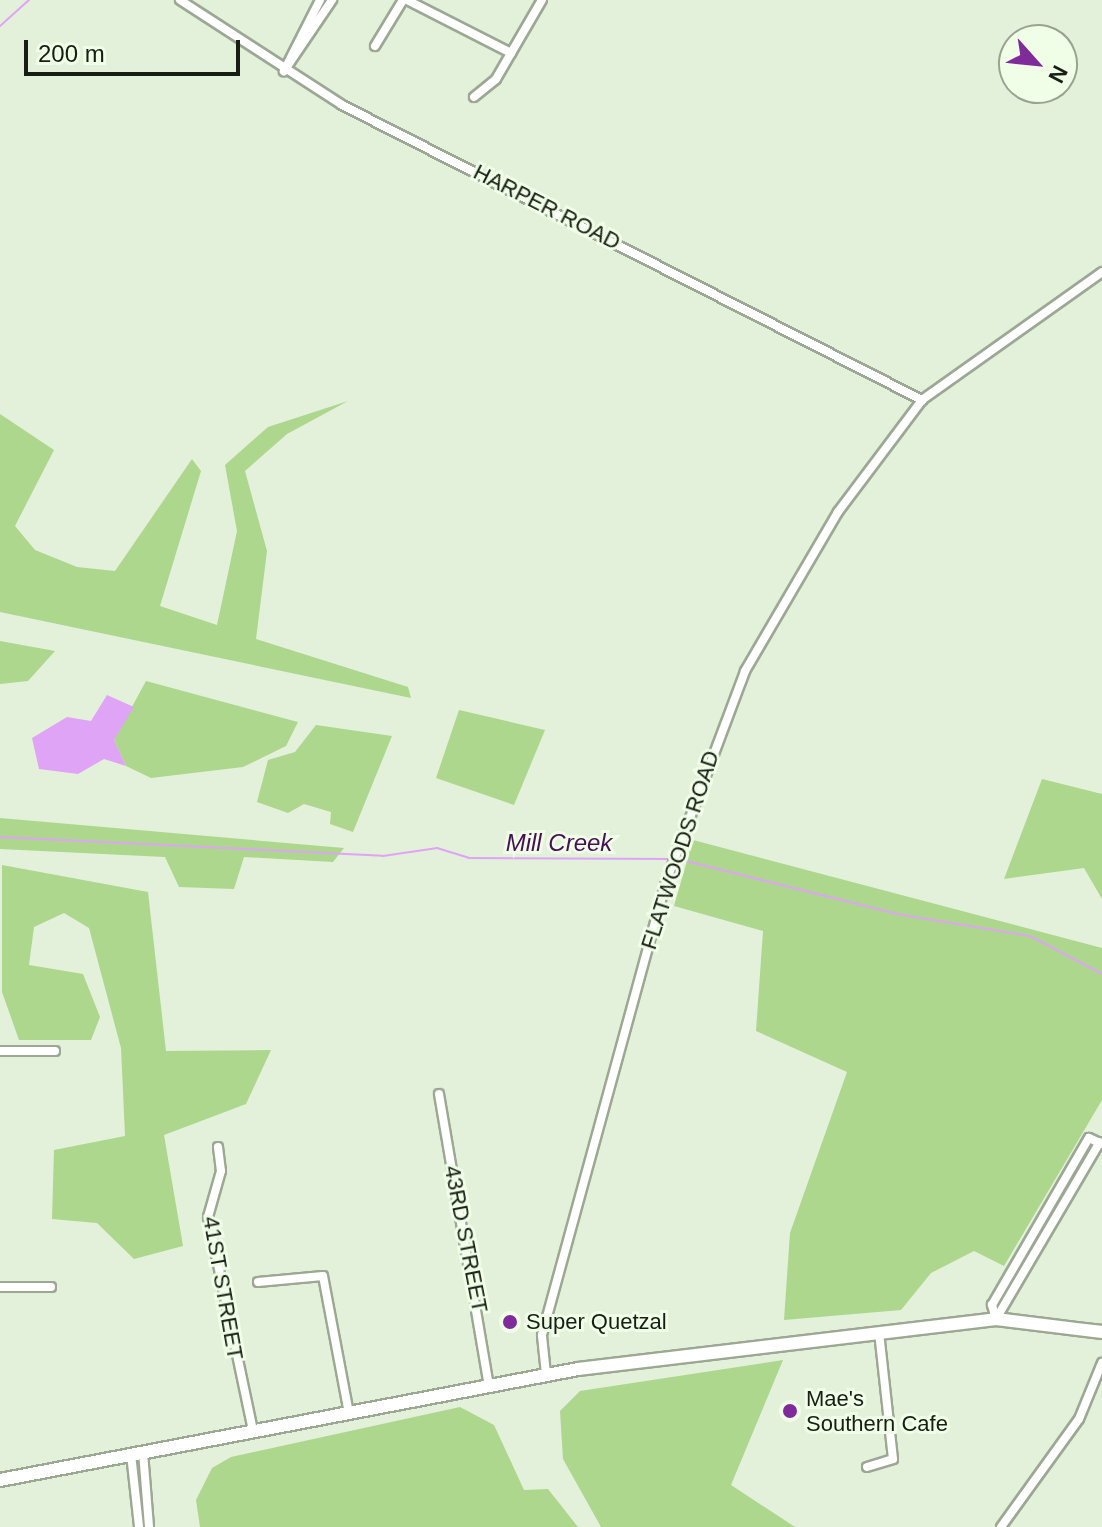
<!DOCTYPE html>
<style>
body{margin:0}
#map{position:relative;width:1102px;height:1527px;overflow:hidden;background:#e3f0da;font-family:Helvetica,sans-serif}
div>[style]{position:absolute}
.green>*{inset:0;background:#acd78d}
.water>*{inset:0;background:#e0a4f6}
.stream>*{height:2px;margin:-1px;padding:0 1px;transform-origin:1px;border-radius:1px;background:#e0a4f6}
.roads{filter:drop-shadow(2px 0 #9ca893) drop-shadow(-2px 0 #9ca893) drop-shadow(0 2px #9ca893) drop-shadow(0 -2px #9ca893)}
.minor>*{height:8px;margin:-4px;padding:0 4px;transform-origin:4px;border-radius:4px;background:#fff}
.highway>*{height:12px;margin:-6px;padding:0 6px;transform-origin:6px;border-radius:6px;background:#fff}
.dots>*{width:22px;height:22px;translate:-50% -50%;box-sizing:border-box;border:4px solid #f0fde7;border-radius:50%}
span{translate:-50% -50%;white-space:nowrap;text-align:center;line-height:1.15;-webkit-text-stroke:6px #f0fde7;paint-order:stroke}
.street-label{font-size:22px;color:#181d15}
.poi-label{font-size:22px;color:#181d15}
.left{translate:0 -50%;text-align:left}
.water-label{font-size:24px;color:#460f57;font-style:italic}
.north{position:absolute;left:998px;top:24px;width:80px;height:80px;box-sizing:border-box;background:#f0fde7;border:2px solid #9aa393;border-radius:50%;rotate:117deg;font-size:22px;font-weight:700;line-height:32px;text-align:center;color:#181d15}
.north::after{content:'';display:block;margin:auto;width:28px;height:36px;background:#7f2b9a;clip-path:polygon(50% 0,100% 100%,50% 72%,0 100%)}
.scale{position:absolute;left:24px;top:40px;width:216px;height:36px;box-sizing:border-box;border:4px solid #181d15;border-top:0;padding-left:10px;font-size:24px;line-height:28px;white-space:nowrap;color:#181d15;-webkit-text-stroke:6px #f0fde7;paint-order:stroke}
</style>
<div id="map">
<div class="green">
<div style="clip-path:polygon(348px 401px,287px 434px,245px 471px,267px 551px,256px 639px,408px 687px,411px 698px,0 612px,0 414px,54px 450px,15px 526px,35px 550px,77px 567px,115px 571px,192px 459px,201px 471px,160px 606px,217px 625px,237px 531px,225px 465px,268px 427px)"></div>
<div style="clip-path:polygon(0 641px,55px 651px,28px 681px,0 684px)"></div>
<div style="clip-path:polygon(146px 681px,298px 722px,286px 746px,243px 767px,151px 778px,126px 766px,114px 740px)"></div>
<div style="clip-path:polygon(459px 710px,545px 730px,514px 805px,436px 778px)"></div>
<div style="clip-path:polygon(316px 725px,392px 736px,353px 832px,330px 824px,331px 812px,304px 804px,288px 813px,257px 802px,268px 760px,295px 752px)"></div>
<div style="clip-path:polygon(1042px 779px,1102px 794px,1102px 899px,1084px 868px,1004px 879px)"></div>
<div style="clip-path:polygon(0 818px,344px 848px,333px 862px,244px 857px,234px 889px,179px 887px,165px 857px,0 849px)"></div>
<div style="clip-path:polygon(693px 840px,1102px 948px,1102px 1100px,1004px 1266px,974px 1251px,931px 1273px,901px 1310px,784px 1320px,790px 1233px,847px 1072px,756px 1031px,763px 931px,674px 906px)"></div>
<div style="clip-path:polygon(2px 865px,148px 892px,166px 1051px,271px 1050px,246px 1104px,164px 1135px,183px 1246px,134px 1259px,97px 1223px,52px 1219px,54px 1150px,125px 1136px,121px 1048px,89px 928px,64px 913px,34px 927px,29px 965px,83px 974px,100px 1017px,91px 1040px,19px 1040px,2px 992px)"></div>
<div style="clip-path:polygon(783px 1360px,731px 1485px,795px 1527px,601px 1527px,563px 1459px,560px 1411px,580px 1391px)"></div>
<div style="clip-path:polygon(460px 1407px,494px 1425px,524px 1490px,548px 1489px,578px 1527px,200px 1527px,196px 1500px,212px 1468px,231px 1457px)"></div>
</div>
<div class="water">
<div style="clip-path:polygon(107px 695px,134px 707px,114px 740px,126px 766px,104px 759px,78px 774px,39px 769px,32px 738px,67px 717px,91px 721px)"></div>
</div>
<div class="stream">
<div style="left:0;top:26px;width:39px;rotate:-42deg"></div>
<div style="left:0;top:837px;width:383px;rotate:2.8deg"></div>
<div style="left:383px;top:856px;width:55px;rotate:-8.4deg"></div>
<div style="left:437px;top:848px;width:34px;rotate:17deg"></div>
<div style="left:469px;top:858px;width:203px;rotate:0.3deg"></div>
<div style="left:678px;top:859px;width:226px;rotate:14.1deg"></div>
<div style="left:897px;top:914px;width:135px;rotate:9.4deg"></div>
<div style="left:1030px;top:936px;width:81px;rotate:27.8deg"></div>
</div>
<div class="roads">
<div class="minor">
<div style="left:180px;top:0;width:193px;rotate:32.9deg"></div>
<div style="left:342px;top:105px;width:651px;rotate:26.96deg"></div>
<div style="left:320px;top:0;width:80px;rotate:116.9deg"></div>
<div style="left:284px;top:71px;width:86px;rotate:-55.9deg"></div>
<div style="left:407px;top:0;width:117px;rotate:27deg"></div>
<div style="left:375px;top:46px;width:54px;rotate:-58.7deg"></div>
<div style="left:474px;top:97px;width:28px;rotate:-39deg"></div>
<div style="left:496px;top:79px;width:91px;rotate:-59.8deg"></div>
<div style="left:0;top:1051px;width:55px"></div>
<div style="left:439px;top:1094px;width:295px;rotate:80.3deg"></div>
<div style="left:218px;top:1147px;width:24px;rotate:83deg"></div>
<div style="left:221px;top:1171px;width:48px;rotate:105.8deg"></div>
<div style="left:208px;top:1217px;width:218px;rotate:78.1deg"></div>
<div style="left:258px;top:1282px;width:65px;rotate:-5.3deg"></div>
<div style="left:323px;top:1276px;width:139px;rotate:79.3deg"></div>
<div style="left:0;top:1287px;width:51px"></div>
<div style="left:996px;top:1319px;width:15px;rotate:-106deg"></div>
<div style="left:992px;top:1305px;width:193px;rotate:-59.9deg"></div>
<div style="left:1089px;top:1138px;width:14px;rotate:25deg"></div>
<div style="left:996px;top:1319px;width:205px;rotate:-59.6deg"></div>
<div style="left:546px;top:1374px;width:39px;rotate:-96deg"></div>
<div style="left:542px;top:1335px;width:473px;rotate:-74.7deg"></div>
<div style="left:667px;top:879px;width:222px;rotate:-69.4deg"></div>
<div style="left:745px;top:671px;width:184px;rotate:-59.7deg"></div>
<div style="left:838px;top:512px;width:140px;rotate:-53.1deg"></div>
<div style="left:922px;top:400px;width:221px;rotate:-35.4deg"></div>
<div style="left:143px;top:1452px;width:75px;rotate:85.4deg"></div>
<div style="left:131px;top:1454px;width:73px;rotate:83.7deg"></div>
<div style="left:867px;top:1467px;width:27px;rotate:-17deg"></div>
<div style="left:893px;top:1459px;width:127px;rotate:-96.3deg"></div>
<div style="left:1001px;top:1527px;width:133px;rotate:-54.2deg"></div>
<div style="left:1079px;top:1419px;width:61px;rotate:-67.7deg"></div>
</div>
<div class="highway">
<div style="left:0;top:1480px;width:589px;rotate:-10.87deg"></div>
<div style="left:578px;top:1369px;width:421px;rotate:-6.8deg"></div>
<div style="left:996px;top:1319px;width:107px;rotate:7deg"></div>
</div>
</div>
<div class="dots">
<div style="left:510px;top:1322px;background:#7f2b9a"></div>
<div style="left:790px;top:1411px;background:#7f2b9a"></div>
</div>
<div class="street-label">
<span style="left:547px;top:207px;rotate:27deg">HARPER ROAD</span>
<span style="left:680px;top:850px;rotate:-72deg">FLATWOODS ROAD</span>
<span style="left:466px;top:1239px;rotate:79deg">43RD STREET</span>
<span style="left:223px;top:1288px;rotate:80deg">41ST STREET</span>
</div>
<div class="poi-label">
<span class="left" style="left:526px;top:1322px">Super Quetzal</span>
<span class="left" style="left:806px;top:1411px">Mae's<br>Southern Cafe</span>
</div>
<div class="water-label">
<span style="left:559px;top:843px">Mill Creek</span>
</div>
<div class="north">N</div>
<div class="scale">200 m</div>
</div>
